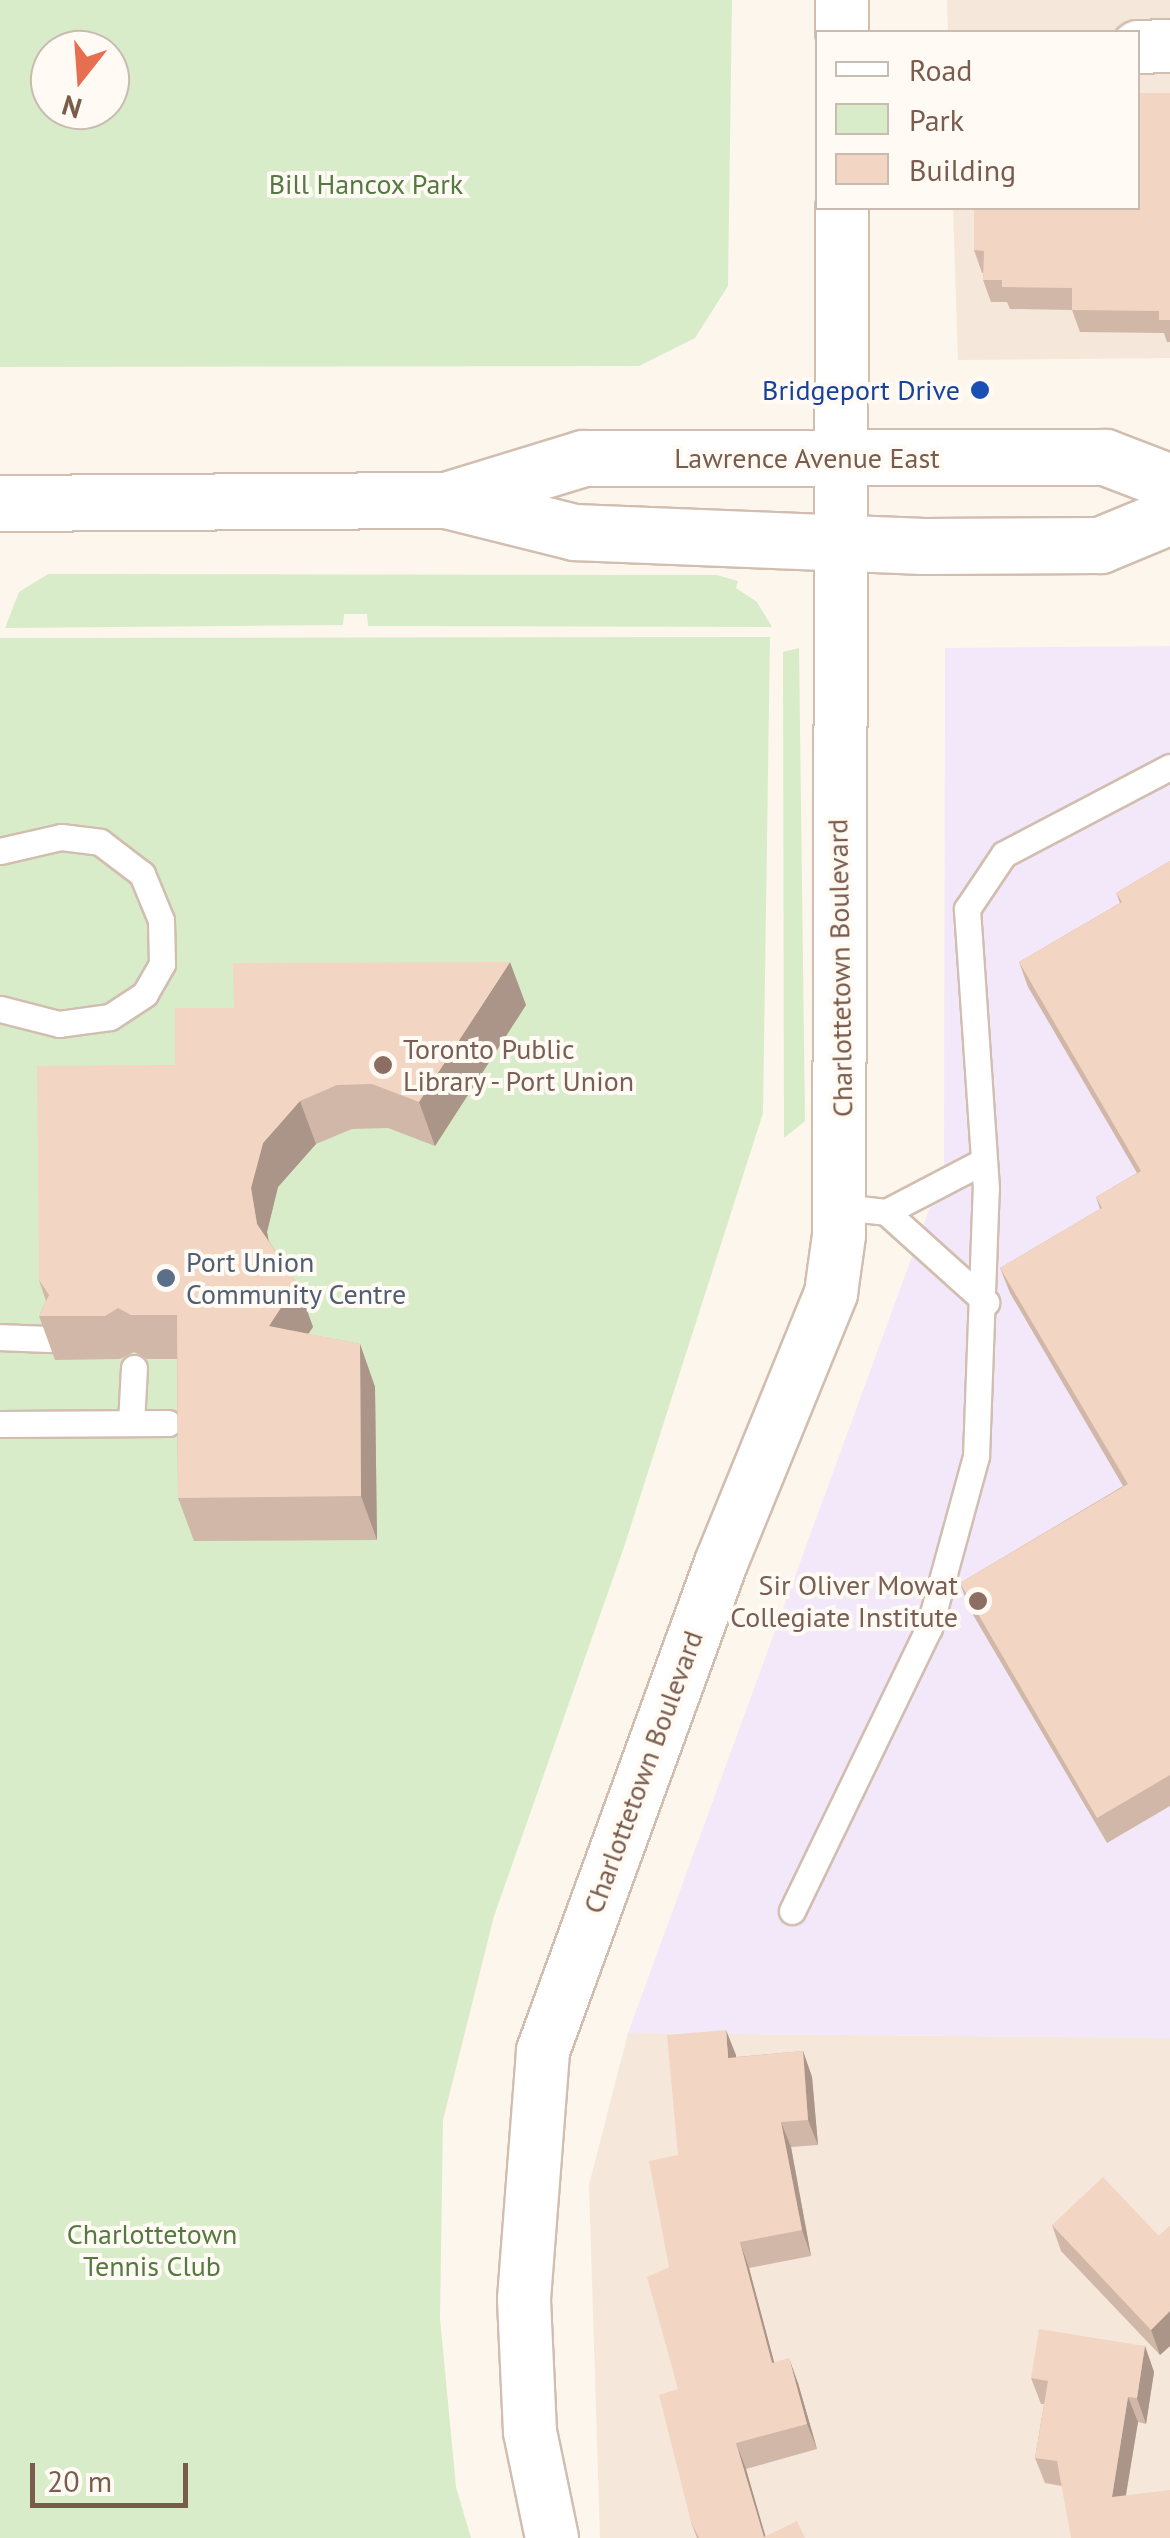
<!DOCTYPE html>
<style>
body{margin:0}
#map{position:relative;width:1170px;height:2538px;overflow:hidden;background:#fdf6ec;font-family:"PT Sans",sans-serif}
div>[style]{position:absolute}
.residential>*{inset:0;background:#f5e8da}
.education>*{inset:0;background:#f3e8fa}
.green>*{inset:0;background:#d8ecc9}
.roads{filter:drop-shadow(2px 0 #d1beb0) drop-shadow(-2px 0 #d1beb0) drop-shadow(0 2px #d1beb0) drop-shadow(0 -2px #d1beb0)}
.lane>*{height:25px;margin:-12.5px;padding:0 12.5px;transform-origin:12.5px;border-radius:12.5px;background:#fff}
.street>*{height:52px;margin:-26px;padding:0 26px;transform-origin:26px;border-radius:26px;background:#fff}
.secondary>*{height:55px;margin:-27.5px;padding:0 27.5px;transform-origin:27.5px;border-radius:27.5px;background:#fff}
.wall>*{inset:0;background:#d1b7a8}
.shaded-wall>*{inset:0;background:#aa9588}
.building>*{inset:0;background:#f3d5c3}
.dots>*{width:28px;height:28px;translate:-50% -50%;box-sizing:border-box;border:5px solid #fffaf3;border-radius:50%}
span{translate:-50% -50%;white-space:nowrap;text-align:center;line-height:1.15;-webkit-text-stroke:8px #fffaf3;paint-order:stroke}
.park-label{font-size:28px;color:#537a41}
.transit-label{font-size:28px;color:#164399}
.right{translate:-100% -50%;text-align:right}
.street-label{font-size:28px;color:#7a5c4d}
.education-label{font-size:28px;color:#785e54}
.left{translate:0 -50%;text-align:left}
.service-label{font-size:28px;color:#4e5e75}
.legend{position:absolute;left:815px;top:30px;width:325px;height:180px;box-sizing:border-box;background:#fffaf3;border:2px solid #cabbb1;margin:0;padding:12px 18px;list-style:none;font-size:30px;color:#7a5c4d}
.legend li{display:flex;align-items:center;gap:20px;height:50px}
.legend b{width:50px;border:2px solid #cabbb1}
.north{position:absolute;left:30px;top:30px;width:100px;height:100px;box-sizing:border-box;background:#fffaf3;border:2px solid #cabbb1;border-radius:50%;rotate:197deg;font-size:28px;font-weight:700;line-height:40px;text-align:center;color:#7a5c4d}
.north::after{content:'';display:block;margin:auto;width:35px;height:45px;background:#e76f51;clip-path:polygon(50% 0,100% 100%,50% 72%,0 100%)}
.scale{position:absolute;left:30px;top:2463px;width:158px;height:45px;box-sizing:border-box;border:5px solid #7a5c4d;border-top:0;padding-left:12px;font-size:30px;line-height:35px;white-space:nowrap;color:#7a5c4d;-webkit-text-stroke:8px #fffaf3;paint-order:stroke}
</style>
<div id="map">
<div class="residential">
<div style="clip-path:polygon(947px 0,1170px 0,1170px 358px,958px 360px,953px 208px,1138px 208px,1138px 32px,948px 32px)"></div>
<div style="clip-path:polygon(628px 2033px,1170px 2038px,1170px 2538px,600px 2538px,589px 2185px)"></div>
</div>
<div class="education">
<div style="clip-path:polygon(1170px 646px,1170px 2038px,628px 2033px,944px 1169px,945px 648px)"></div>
</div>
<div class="green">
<div style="clip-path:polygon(evenodd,0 0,732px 0,728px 286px,695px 338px,639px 366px,0 367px,0 0,50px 50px,110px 50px,110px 110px,50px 110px,50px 50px)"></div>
<div style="clip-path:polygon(48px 574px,717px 575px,738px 581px,736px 588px,757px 602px,772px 627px,368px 626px,367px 614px,344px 614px,343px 625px,5px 628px,19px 592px)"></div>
<div style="clip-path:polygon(770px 637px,763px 1113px,624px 1547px,494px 1916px,443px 2120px,440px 2318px,456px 2487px,471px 2538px,0 2538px,0 638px)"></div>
<div style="clip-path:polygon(799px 648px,805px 1121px,784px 1138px,783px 652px)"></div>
</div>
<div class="roads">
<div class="lane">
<div style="left:0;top:851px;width:63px;rotate:-12.9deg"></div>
<div style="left:61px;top:837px;width:39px;rotate:7deg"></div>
<div style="left:100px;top:842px;width:53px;rotate:37.3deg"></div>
<div style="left:142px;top:874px;width:50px;rotate:67.6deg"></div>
<div style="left:161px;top:920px;width:44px;rotate:88.7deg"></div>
<div style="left:162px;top:964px;width:34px;rotate:120deg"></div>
<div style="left:145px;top:994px;width:42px;rotate:146.7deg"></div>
<div style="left:110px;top:1017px;width:51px;rotate:172.2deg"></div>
<div style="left:59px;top:1024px;width:61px;rotate:-165.7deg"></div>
<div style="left:841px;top:1207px;width:45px;rotate:6.3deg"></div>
<div style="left:886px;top:1212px;width:110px;rotate:-27.5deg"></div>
<div style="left:886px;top:1212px;width:135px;rotate:42deg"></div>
<div style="left:0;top:1337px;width:49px;rotate:2.3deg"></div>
<div style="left:131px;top:1423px;width:55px;rotate:-86.9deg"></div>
<div style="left:0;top:1424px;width:168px;rotate:-0.3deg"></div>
<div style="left:792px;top:1911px;width:314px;rotate:-64.2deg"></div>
<div style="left:929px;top:1628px;width:178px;rotate:-74.7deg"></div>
<div style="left:976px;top:1456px;width:268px;rotate:-87.9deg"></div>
<div style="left:986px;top:1188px;width:280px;rotate:-93.9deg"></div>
<div style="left:967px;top:909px;width:66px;rotate:-56.1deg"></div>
<div style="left:1004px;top:854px;width:187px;rotate:-27.7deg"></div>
</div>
<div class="street">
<div style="left:842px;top:0;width:32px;rotate:90deg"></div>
<div style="left:1138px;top:47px;width:32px;rotate:-2deg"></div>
<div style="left:552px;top:2538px;width:108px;rotate:-101.7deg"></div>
<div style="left:530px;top:2432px;width:133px;rotate:-92.6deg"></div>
<div style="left:524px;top:2299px;width:249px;rotate:-85.6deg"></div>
<div style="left:543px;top:2051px;width:519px;rotate:-69.96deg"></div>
<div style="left:721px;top:1563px;width:292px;rotate:-67.8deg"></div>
<div style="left:831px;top:1293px;width:59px;rotate:-82.1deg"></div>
<div style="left:839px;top:1235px;width:1027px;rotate:-89.83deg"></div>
</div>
<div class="secondary">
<div style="left:446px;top:500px;width:143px;rotate:-17deg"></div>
<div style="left:583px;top:458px;width:522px;rotate:-0.11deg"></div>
<div style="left:1105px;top:457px;width:70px;rotate:21deg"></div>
<div style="left:0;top:503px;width:446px;rotate:-0.4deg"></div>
<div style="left:446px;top:500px;width:132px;rotate:14deg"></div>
<div style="left:574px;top:532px;width:350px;rotate:2.3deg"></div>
<div style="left:924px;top:546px;width:176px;rotate:-0.3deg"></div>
<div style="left:1100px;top:545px;width:76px;rotate:-22.5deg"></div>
</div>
</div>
<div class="wall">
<div style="clip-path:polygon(1170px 93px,1170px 342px,1167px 342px,1164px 333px,1080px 332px,1072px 310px,1010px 309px,1007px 302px,991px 302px,983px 280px,983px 273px,982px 273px,974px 250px,1138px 208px)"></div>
<div style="clip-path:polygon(1170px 861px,1170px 1806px,1107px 1843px,969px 1608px,960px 1583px,1123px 1486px,1010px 1293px,1000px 1268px,1100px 1209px,1096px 1197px,1137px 1173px,1028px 987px,1019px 962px,1120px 903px,1116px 893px)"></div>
<div style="clip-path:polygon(526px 1005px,435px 1146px,388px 1128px,352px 1129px,316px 1144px,278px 1187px,267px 1232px,269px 1241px,297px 1283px,313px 1327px,308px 1334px,360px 1344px,375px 1387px,377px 1540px,194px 1541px,178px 1498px,177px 1359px,147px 1359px,134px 1352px,120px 1359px,55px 1360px,39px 1316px,46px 1301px,39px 1280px,175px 1065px)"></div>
<div style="clip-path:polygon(803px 2051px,812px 2077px,818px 2145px,791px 2147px,811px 2256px,749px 2268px,774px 2362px,798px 2383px,817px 2449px,746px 2469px,765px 2537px,805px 2538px,697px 2538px,691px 2522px,678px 2389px,669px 2267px,736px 2057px)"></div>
<div style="clip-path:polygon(1052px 2225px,1159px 2236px,1170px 2226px,1170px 2346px,1160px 2355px,1061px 2251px)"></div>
<div style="clip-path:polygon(1145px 2346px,1154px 2372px,1146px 2424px,1138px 2422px,1126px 2496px,1170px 2538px,1062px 2486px,1045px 2483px,1035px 2458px,1044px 2404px,1041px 2404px,1031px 2378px)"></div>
</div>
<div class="shaded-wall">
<div style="clip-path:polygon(510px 962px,526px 1005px,435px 1146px,419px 1102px)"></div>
<div style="clip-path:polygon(300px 1101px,316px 1144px,278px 1187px,267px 1232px,273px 1267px,257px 1224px,251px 1188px,263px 1143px)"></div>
<div style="clip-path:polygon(297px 1283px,313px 1327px,284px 1370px,269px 1326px)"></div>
<div style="clip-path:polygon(360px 1344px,375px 1387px,377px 1540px,361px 1496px)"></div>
<div style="clip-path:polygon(726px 2030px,736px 2055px,738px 2083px,728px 2058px)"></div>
<div style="clip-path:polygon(803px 2051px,812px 2077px,818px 2145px,808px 2120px)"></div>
<div style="clip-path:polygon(781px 2122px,791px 2147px,811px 2256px,802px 2230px)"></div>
<div style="clip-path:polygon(740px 2242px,749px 2268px,781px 2388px,772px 2363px)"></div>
<div style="clip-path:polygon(1170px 2311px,1170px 2346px,1160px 2355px,1151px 2330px)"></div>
<div style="clip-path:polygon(1145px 2346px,1154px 2372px,1146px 2424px,1137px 2398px)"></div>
<div style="clip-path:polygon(789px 2358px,798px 2383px,817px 2449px,807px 2424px)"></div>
<div style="clip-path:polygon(1128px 2397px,1138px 2422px,1121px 2523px,1112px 2497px)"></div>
<div style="clip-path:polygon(736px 2443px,746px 2469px,766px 2538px,764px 2538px)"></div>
</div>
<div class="building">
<div style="clip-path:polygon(1138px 93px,1170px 93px,1170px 320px,1159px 320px,1159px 311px,1072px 310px,1072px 288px,1002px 287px,1002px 280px,983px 280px,984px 251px,974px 250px,974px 208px,1138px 208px)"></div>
<div style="clip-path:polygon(1170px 861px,1170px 1775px,1097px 1818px,960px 1583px,1128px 1484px,1000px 1268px,1102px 1208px,1096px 1197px,1141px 1171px,1019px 962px,1122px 902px,1116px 893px)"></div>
<div style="clip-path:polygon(510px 962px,419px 1102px,372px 1084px,337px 1085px,300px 1101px,263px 1143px,251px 1188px,257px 1224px,297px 1283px,269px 1326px,360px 1344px,361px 1496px,178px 1498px,177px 1315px,131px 1315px,118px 1308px,105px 1316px,39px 1316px,49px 1295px,39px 1280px,37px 1066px,175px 1065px,175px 1008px,234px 1008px,233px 963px)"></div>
<div style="clip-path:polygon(726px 2030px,728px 2058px,803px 2051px,808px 2120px,781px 2122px,802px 2230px,740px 2242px,772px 2363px,789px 2358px,807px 2424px,736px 2443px,764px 2537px,797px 2521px,805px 2538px,699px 2538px,691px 2522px,659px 2395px,678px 2389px,647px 2277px,669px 2267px,649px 2161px,678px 2155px,667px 2035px)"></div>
<div style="clip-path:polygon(1103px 2177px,1159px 2236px,1170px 2226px,1170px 2311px,1151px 2330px,1052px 2225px)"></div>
<div style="clip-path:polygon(1039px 2329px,1145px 2346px,1137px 2398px,1128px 2397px,1112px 2497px,1170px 2490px,1170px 2538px,1071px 2538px,1057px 2461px,1035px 2458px,1048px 2381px,1031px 2378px)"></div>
</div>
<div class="dots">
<div style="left:980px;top:390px;background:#1a4fb4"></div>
<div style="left:383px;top:1065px;background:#8d6e63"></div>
<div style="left:166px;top:1278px;background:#5c6f8a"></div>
<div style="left:978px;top:1601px;background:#8d6e63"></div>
</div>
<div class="park-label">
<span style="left:366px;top:184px">Bill Hancox Park</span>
<span style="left:152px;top:2250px">Charlottetown<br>Tennis Club</span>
</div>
<div class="transit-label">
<span class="right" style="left:960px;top:390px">Bridgeport Drive</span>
</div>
<div class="street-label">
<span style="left:807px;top:458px">Lawrence Avenue East</span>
<span style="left:840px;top:968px;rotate:-91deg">Charlottetown Boulevard</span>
<span style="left:643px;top:1772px;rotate:-70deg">Charlottetown Boulevard</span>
</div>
<div class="education-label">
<span class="left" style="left:403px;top:1065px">Toronto Public<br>Library - Port Union</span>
<span class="right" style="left:958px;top:1601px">Sir Oliver Mowat<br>Collegiate Institute</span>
</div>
<div class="service-label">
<span class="left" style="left:186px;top:1278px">Port Union<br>Community Centre</span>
</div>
<ul class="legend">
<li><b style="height:12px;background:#fff"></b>Road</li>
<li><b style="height:28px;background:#d8ecc9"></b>Park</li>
<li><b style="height:28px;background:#f3d5c3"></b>Building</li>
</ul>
<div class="north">N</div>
<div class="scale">20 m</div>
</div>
